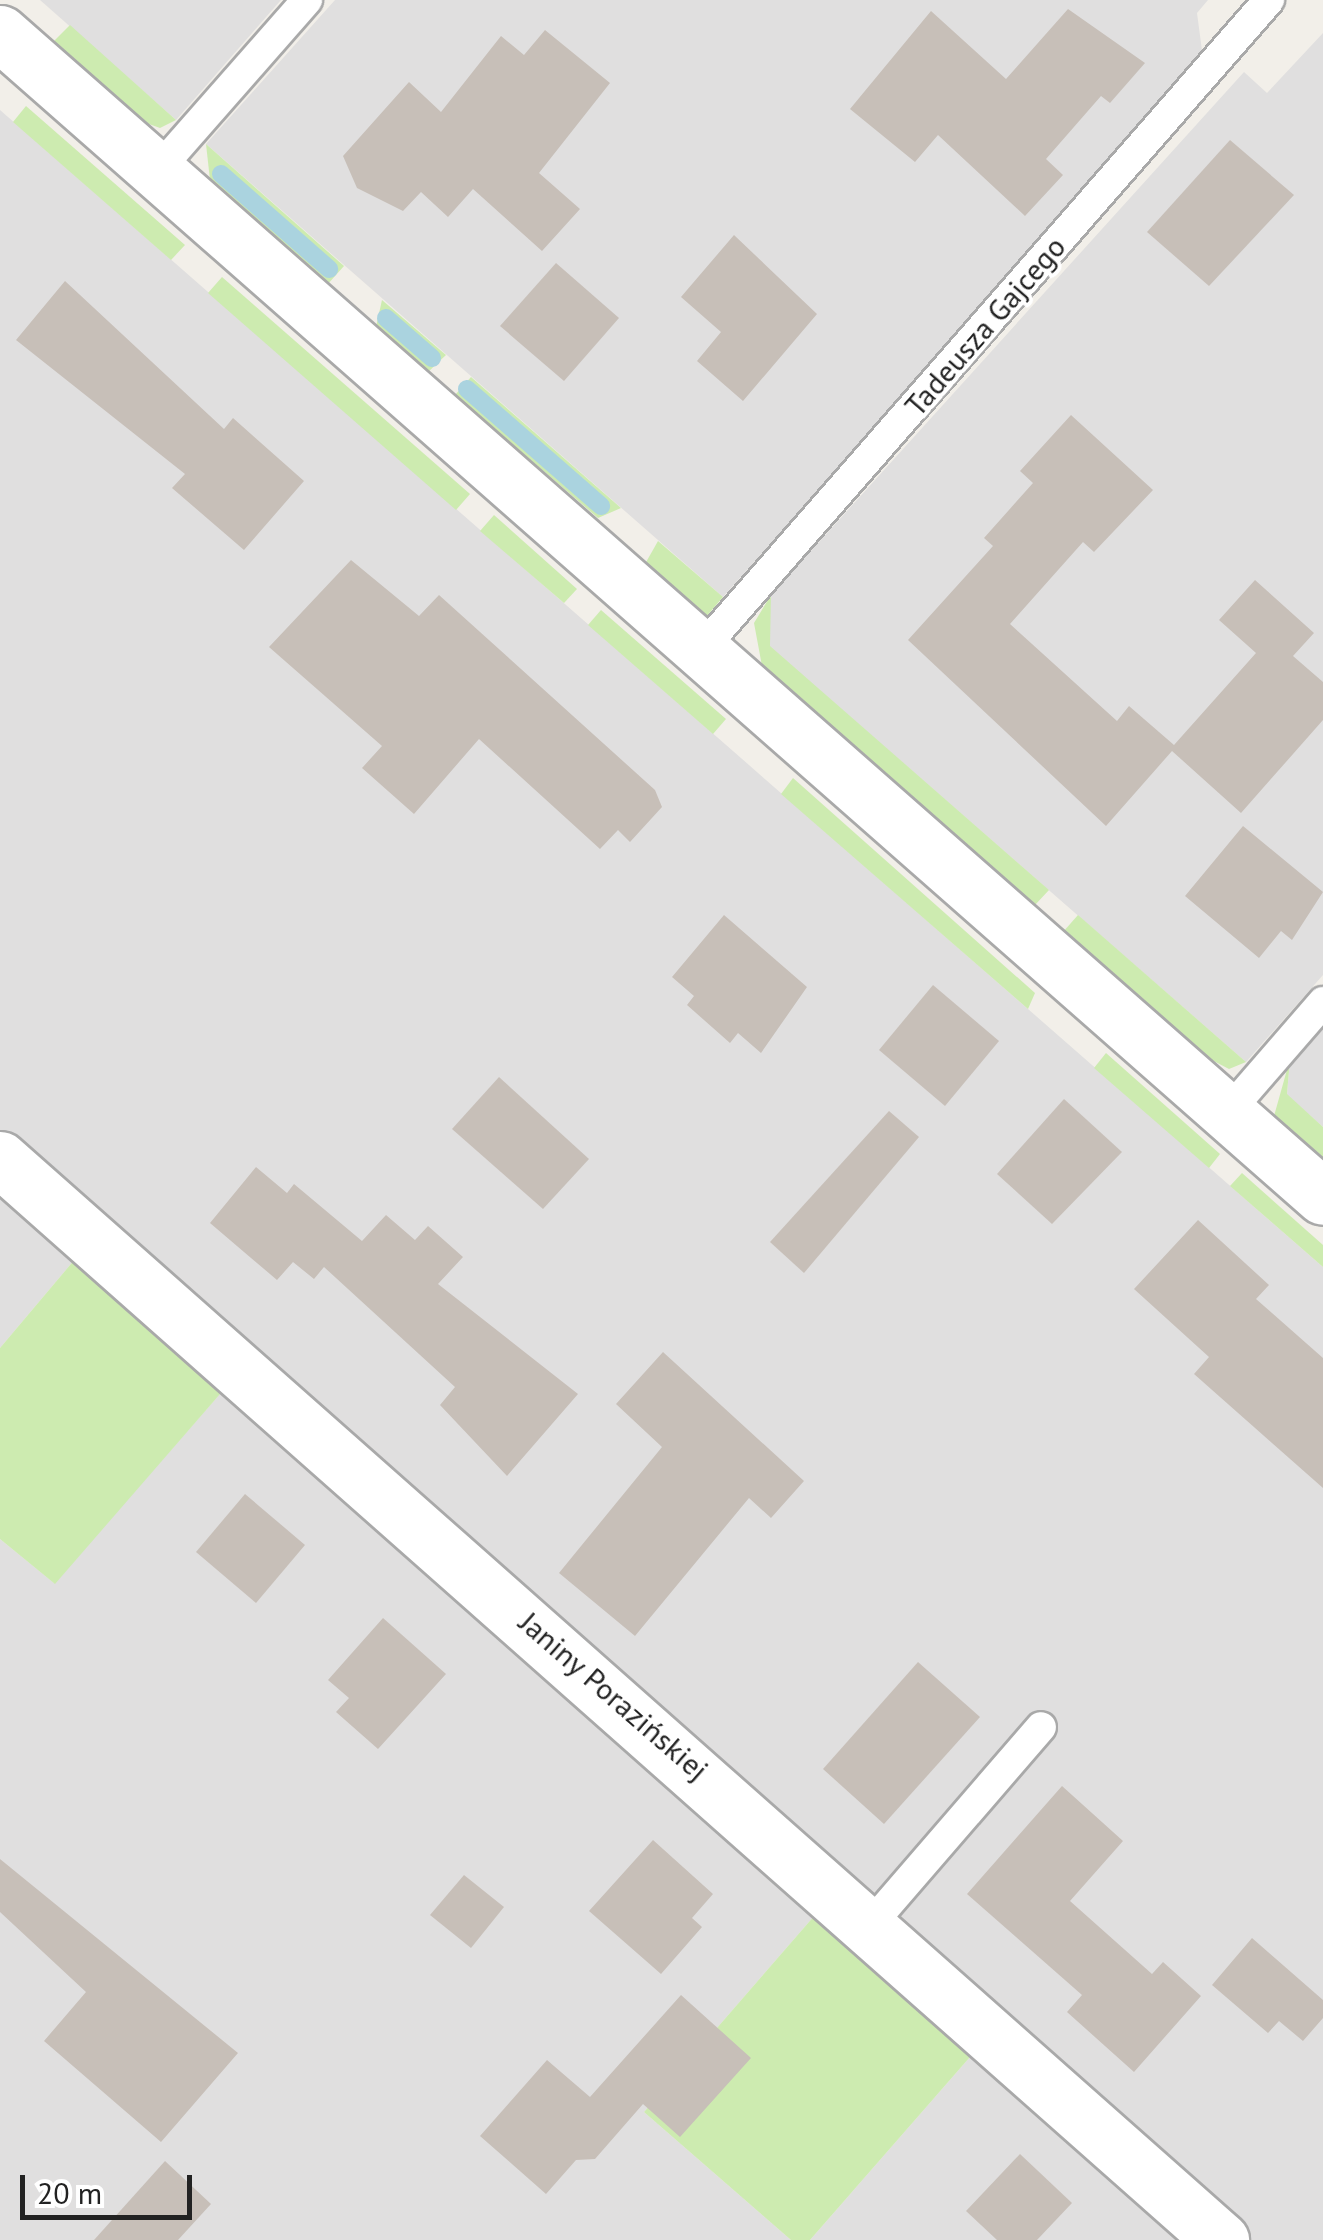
<!DOCTYPE html>
<meta charset="utf-8">
<style>
body{margin:0}
#map{position:relative;width:1323px;height:2240px;overflow:hidden;background:#f2efe9;font-family:"PT Sans",sans-serif}
div>[style]{position:absolute}
.residential>*{inset:0;background:#e0dfdf}
.grass>*{inset:0;background:#cdebb0}
.stream>*{height:18px;margin:-9px;padding:0 9px;transform-origin:9px;border-radius:9px;background:#aad3df}
.building>*{inset:0;background:#c7bfb8}
.roads{filter:drop-shadow(2px 0 #a9a9a9) drop-shadow(-2px 0 #a9a9a9) drop-shadow(0 2px #a9a9a9) drop-shadow(0 -2px #a9a9a9)}
.service>*{height:30px;margin:-15px;padding:0 15px;transform-origin:15px;border-radius:15px;background:#fff}
.minor>*{height:55px;margin:-27.5px;padding:0 27.5px;transform-origin:27.5px;border-radius:27.5px;background:#fff}
.tertiary>*{height:55px;margin:-27.5px;padding:0 27.5px;transform-origin:27.5px;border-radius:27.5px;background:#fff}
span{translate:-50% -50%;white-space:nowrap;text-align:center;line-height:1.15;-webkit-text-stroke:8px #fff;paint-order:stroke}
.street-label{font-size:30px;color:#222}
.scale{position:absolute;left:20px;top:2175px;width:172px;height:45px;box-sizing:border-box;border:5px solid #222;border-top:0;padding-left:12px;font-size:30px;line-height:35px;white-space:nowrap;color:#222;-webkit-text-stroke:8px #fff;paint-order:stroke}
</style>
<div id="map">
<div class="residential">
<div style="clip-path:polygon(40px 0,281px 0,176px 120px)"></div>
<div style="clip-path:polygon(335px 0,1208px 0,1197px 13px,1203px 58px,723px 597px,206px 144px)"></div>
<div style="clip-path:polygon(1323px 33px,1323px 975px,1246px 1062px,769px 646px,764px 619px,771px 595px,1244px 72px,1267px 93px)"></div>
<div style="clip-path:polygon(0 110px,1323px 1267px,1323px 2240px,1251px 2240px,1009px 2013px,0 1144px)"></div>
<div style="clip-path:polygon(1323px 1023px,1323px 1127px,1287px 1095px,1290px 1059px)"></div>
<div style="clip-path:polygon(0 1180px,81px 1252px,0 1348px)"></div>
<div style="clip-path:polygon(227px 1386px,822px 1907px,644px 2112px,791px 2240px,0 2240px,0 1539px,54px 1583px)"></div>
<div style="clip-path:polygon(977px 2049px,1190px 2240px,810px 2240px)"></div>
</div>
<div class="grass">
<div style="clip-path:polygon(70px 25px,176px 120px,160px 128px,135px 119px,53px 42px)"></div>
<div style="clip-path:polygon(26px 106px,185px 245px,171px 260px,13px 122px)"></div>
<div style="clip-path:polygon(206px 144px,344px 266px,327px 285px,210px 180px)"></div>
<div style="clip-path:polygon(222px 277px,470px 494px,456px 510px,208px 293px)"></div>
<div style="clip-path:polygon(382px 300px,446px 355px,427px 373px,376px 327px)"></div>
<div style="clip-path:polygon(471px 377px,621px 508px,598px 518px,455px 395px)"></div>
<div style="clip-path:polygon(494px 515px,577px 589px,564px 603px,480px 531px)"></div>
<div style="clip-path:polygon(658px 541px,723px 597px,706px 617px,645px 564px)"></div>
<div style="clip-path:polygon(771px 595px,770px 646px,1049px 890px,1035px 905px,762px 666px,754px 623px)"></div>
<div style="clip-path:polygon(601px 610px,726px 719px,713px 734px,588px 625px)"></div>
<div style="clip-path:polygon(793px 778px,1035px 993px,1028px 1009px,781px 794px)"></div>
<div style="clip-path:polygon(1078px 915px,1246px 1062px,1229px 1069px,1206px 1057px,1063px 932px)"></div>
<div style="clip-path:polygon(1106px 1053px,1220px 1154px,1209px 1168px,1094px 1068px)"></div>
<div style="clip-path:polygon(1290px 1059px,1287px 1094px,1323px 1127px,1323px 1162px,1274px 1116px)"></div>
<div style="clip-path:polygon(1242px 1173px,1323px 1245px,1323px 1267px,1230px 1186px)"></div>
<div style="clip-path:polygon(81px 1252px,227px 1386px,55px 1584px,0 1539px,0 1348px)"></div>
<div style="clip-path:polygon(822px 1907px,977px 2049px,810px 2240px,791px 2240px,644px 2112px)"></div>
</div>
<div class="stream">
<div style="left:221px;top:174px;width:144px;rotate:41.3deg"></div>
<div style="left:386px;top:318px;width:61px;rotate:41deg"></div>
<div style="left:467px;top:389px;width:178px;rotate:41.1deg"></div>
</div>
<div class="building">
<div style="clip-path:polygon(1068px 9px,1145px 63px,1110px 103px,1101px 96px,1046px 159px,1063px 175px,1025px 216px,938px 135px,915px 162px,850px 109px,931px 11px,1006px 79px)"></div>
<div style="clip-path:polygon(545px 30px,610px 83px,539px 173px,580px 209px,542px 251px,473px 189px,448px 217px,421px 192px,403px 211px,357px 188px,343px 156px,409px 82px,441px 112px,501px 36px,524px 55px)"></div>
<div style="clip-path:polygon(1230px 140px,1294px 195px,1209px 286px,1147px 232px)"></div>
<div style="clip-path:polygon(734px 235px,817px 314px,743px 401px,697px 361px,721px 332px,681px 297px)"></div>
<div style="clip-path:polygon(556px 263px,619px 318px,564px 381px,500px 326px)"></div>
<div style="clip-path:polygon(65px 281px,224px 429px,233px 418px,304px 481px,244px 550px,172px 488px,185px 474px,16px 340px)"></div>
<div style="clip-path:polygon(1071px 415px,1153px 490px,1094px 552px,1083px 542px,1010px 624px,1117px 721px,1129px 706px,1174px 745px,1256px 653px,1219px 620px,1255px 580px,1314px 633px,1293px 656px,1323px 682px,1323px 720px,1241px 813px,1172px 751px,1106px 826px,908px 640px,993px 546px,984px 538px,1033px 483px,1020px 471px)"></div>
<div style="clip-path:polygon(351px 560px,419px 616px,439px 595px,655px 790px,662px 807px,630px 842px,618px 830px,600px 849px,479px 739px,414px 814px,362px 768px,382px 746px,269px 647px)"></div>
<div style="clip-path:polygon(1243px 826px,1323px 892px,1292px 940px,1281px 931px,1259px 958px,1185px 896px)"></div>
<div style="clip-path:polygon(724px 915px,807px 987px,761px 1053px,738px 1033px,730px 1043px,687px 1005px,694px 996px,672px 977px)"></div>
<div style="clip-path:polygon(933px 985px,999px 1041px,945px 1106px,879px 1050px)"></div>
<div style="clip-path:polygon(499px 1077px,589px 1159px,543px 1209px,452px 1129px)"></div>
<div style="clip-path:polygon(1064px 1099px,1122px 1152px,1052px 1224px,997px 1174px)"></div>
<div style="clip-path:polygon(889px 1111px,919px 1137px,804px 1273px,770px 1242px)"></div>
<div style="clip-path:polygon(256px 1167px,287px 1193px,294px 1184px,362px 1241px,386px 1215px,415px 1240px,428px 1226px,463px 1257px,438px 1284px,578px 1394px,507px 1476px,440px 1405px,455px 1387px,324px 1267px,314px 1279px,293px 1262px,277px 1280px,210px 1223px)"></div>
<div style="clip-path:polygon(1198px 1220px,1269px 1285px,1256px 1299px,1323px 1358px,1323px 1488px,1194px 1374px,1209px 1357px,1134px 1289px)"></div>
<div style="clip-path:polygon(663px 1352px,804px 1481px,771px 1518px,749px 1498px,635px 1636px,559px 1573px,662px 1447px,616px 1404px)"></div>
<div style="clip-path:polygon(245px 1494px,305px 1545px,256px 1603px,196px 1552px)"></div>
<div style="clip-path:polygon(383px 1618px,446px 1674px,378px 1749px,336px 1712px,349px 1698px,328px 1680px)"></div>
<div style="clip-path:polygon(918px 1662px,980px 1717px,884px 1824px,823px 1769px)"></div>
<div style="clip-path:polygon(1062px 1786px,1123px 1841px,1070px 1901px,1152px 1974px,1163px 1962px,1201px 1996px,1134px 2072px,1067px 2012px,1082px 1995px,967px 1894px)"></div>
<div style="clip-path:polygon(653px 1840px,713px 1894px,692px 1918px,702px 1927px,661px 1974px,589px 1911px)"></div>
<div style="clip-path:polygon(0 1859px,238px 2053px,161px 2142px,44px 2041px,86px 1992px,0 1912px)"></div>
<div style="clip-path:polygon(464px 1875px,504px 1907px,471px 1948px,430px 1915px)"></div>
<div style="clip-path:polygon(1252px 1938px,1323px 2000px,1323px 2018px,1303px 2041px,1279px 2021px,1268px 2033px,1212px 1985px)"></div>
<div style="clip-path:polygon(681px 1995px,751px 2058px,680px 2137px,643px 2104px,595px 2159px,576px 2160px,546px 2194px,480px 2136px,547px 2060px,590px 2097px)"></div>
<div style="clip-path:polygon(1020px 2154px,1072px 2203px,1037px 2240px,997px 2240px,966px 2211px)"></div>
<div style="clip-path:polygon(165px 2161px,211px 2204px,178px 2240px,94px 2240px)"></div>
</div>
<div class="roads">
<div class="service">
<div style="left:156px;top:172px;width:229px;rotate:-48.7deg"></div>
<div style="left:700px;top:651px;width:865px;rotate:-48.85deg"></div>
<div style="left:1227px;top:1113px;width:147px;rotate:-49.1deg"></div>
<div style="left:871px;top:1924px;width:260px;rotate:-49.2deg"></div>
</div>
<div class="minor">
<div style="left:0;top:1159px;width:1631px;rotate:41.52deg"></div>
</div>
<div class="tertiary">
<div style="left:0;top:33px;width:1762px;rotate:41.34deg"></div>
</div>
</div>
<div class="street-label">
<span style="left:985px;top:326px;rotate:-49deg">Tadeusza Gajcego</span>
<span style="left:614px;top:1696px;rotate:41deg">Janiny Porazińskiej</span>
</div>
<div class="scale">20 m</div>
</div>
